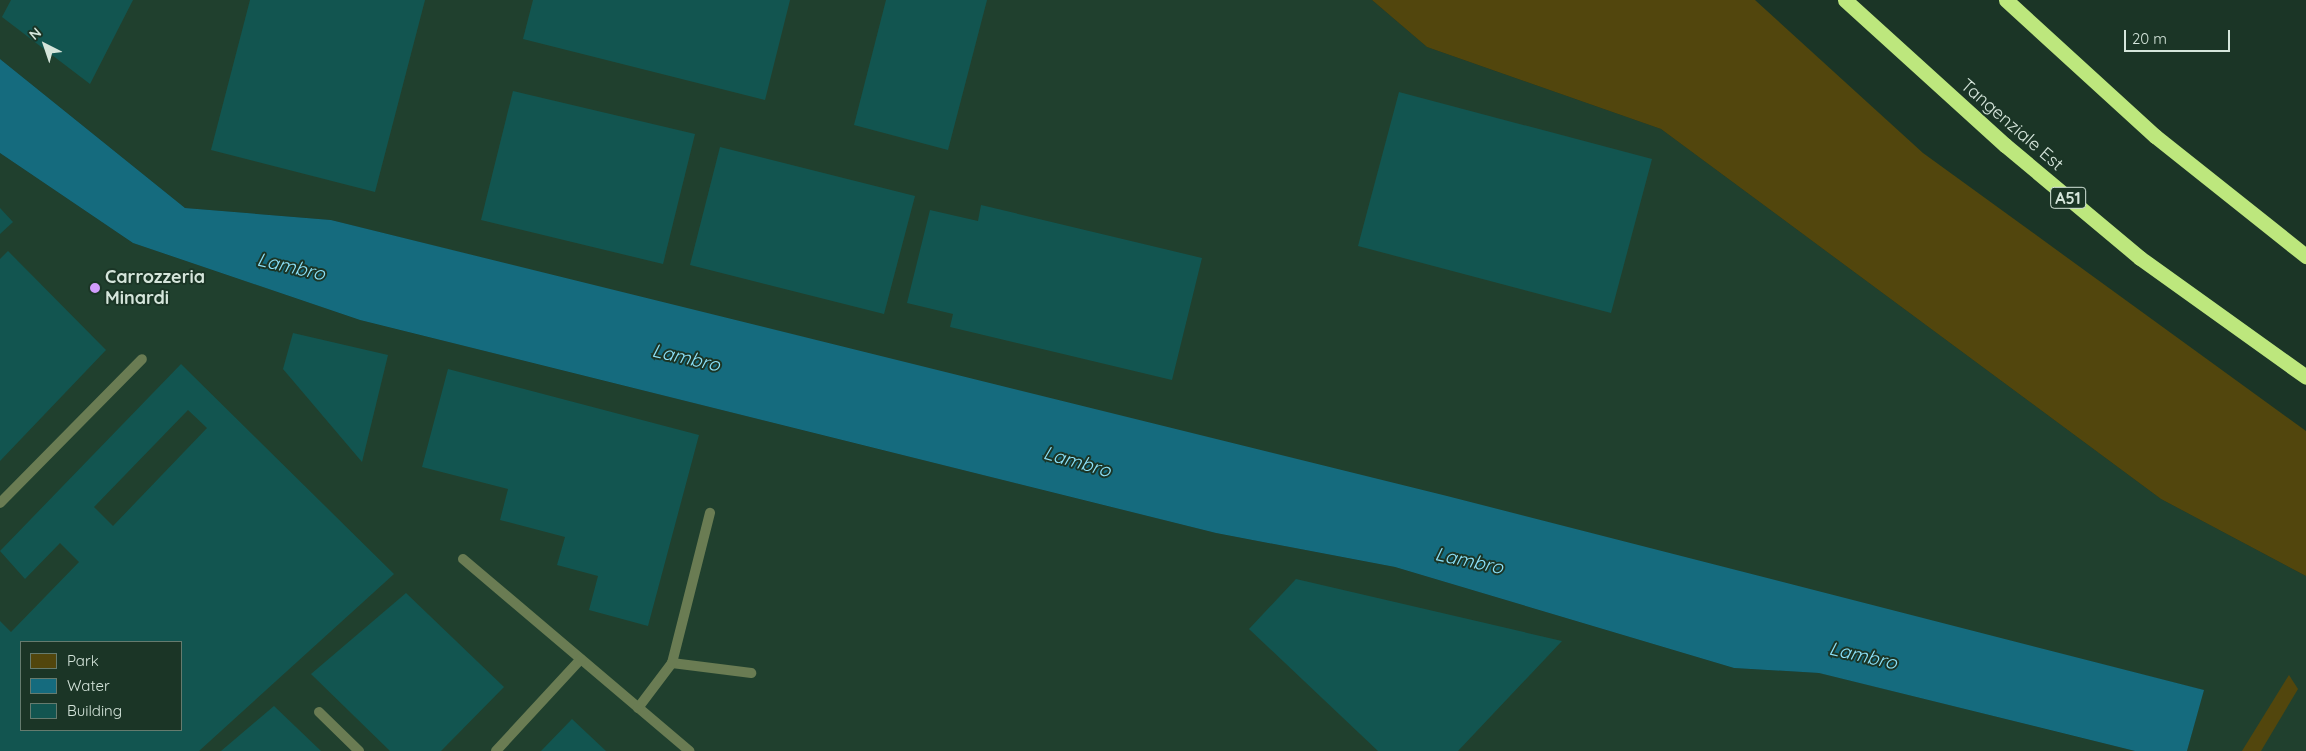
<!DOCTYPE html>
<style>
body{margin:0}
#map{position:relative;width:2306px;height:751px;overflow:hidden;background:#1b3526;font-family:Quicksand,sans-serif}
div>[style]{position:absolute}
.built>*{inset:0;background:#20402e}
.green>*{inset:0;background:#52460d}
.water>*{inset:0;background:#156b7e}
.building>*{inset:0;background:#125550}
.service>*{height:10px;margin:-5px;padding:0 5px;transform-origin:5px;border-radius:5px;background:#6a7c53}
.motorway>*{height:15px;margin:-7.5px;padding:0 7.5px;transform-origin:7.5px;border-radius:7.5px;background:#bde77d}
.dots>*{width:14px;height:14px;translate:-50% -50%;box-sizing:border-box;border:2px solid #1b3526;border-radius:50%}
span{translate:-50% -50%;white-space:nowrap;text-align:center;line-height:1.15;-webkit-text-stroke:4px #1b3526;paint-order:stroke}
.shield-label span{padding:1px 4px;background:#1b3526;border:1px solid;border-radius:4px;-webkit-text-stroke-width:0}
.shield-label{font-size:16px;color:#d5e5db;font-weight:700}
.street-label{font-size:18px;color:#d5e5db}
.poi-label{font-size:18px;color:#d5e5db;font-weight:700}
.left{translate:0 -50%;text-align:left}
.water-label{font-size:19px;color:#8de2fa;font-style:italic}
.legend{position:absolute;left:20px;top:641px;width:162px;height:90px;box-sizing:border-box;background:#1b3526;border:1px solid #657b6e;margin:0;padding:6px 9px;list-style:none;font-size:15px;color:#d5e5db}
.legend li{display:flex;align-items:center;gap:10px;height:25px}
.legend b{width:25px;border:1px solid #657b6e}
.north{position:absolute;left:20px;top:20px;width:50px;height:50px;-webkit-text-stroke:4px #1b3526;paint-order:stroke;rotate:319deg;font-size:14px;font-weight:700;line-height:20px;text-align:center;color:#d5e5db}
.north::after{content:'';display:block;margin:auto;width:18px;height:22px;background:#d5e5db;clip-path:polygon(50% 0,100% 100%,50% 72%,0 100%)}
.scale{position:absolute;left:2124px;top:30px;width:106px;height:22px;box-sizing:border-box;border:2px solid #d5e5db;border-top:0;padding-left:6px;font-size:15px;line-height:18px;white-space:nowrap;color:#d5e5db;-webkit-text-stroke:4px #1b3526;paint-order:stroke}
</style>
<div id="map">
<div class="built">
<div style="clip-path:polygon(0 0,1372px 0,1427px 47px,1661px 129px,2161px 499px,2306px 576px,2306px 751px,2187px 751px,2203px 690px,331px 220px,185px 208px,0 59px)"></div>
<div style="clip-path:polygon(evenodd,0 153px,133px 243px,360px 320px,1216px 533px,1395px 567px,1734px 668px,1820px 673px,2135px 751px,0 751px,0 153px,21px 642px,181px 642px,181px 730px,21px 730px,21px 642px)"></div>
</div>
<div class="green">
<div style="clip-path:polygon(1372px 0,1755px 0,1923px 153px,2306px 431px,2306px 576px,2161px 499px,1661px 129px,1427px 47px)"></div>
<div style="clip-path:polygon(2289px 675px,2298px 689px,2261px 751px,2242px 751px)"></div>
</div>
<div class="water">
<div style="clip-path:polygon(0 59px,185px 208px,331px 220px,1447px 496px,2204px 690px,2187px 751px,2135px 751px,1819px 673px,1734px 668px,1395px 567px,1216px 533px,360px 320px,133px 243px,0 153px)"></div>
</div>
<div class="building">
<div style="clip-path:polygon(11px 0,133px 0,90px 84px,2px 17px)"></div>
<div style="clip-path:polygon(250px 0,425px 0,375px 192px,211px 150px)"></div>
<div style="clip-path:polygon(533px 0,790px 0,765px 100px,523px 39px)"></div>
<div style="clip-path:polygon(886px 0,987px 0,948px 150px,854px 125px)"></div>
<div style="clip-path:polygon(513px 91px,695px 134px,663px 264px,481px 220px)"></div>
<div style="clip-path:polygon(1399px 92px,1652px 159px,1611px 313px,1358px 246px)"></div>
<div style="clip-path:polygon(720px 147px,915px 196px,884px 314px,690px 265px)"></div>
<div style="clip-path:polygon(981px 205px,1202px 258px,1172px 380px,950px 327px,953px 314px,907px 303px,930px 210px,978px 221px)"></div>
<div style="clip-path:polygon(0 208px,13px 222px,0 234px)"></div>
<div style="clip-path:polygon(8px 251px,106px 350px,0 461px,0 259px)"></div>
<div style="clip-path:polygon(293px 333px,388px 355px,362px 462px,283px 369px)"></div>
<div style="clip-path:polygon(evenodd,181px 364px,394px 574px,199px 751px,0 751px,0 621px,11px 632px,79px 562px,60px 543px,25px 579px,0 551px,181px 364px,188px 410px,207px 428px,113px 526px,94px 507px,188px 410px,181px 364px,21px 642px,181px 642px,181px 730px,21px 730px,21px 642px)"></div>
<div style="clip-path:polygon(448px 369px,699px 435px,648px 626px,589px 610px,598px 576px,557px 565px,565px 537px,500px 520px,508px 489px,422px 467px)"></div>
<div style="clip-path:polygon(1296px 579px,1562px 641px,1458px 751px,1378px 751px,1249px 629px)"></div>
<div style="clip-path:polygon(406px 593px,504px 687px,441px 751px,390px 751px,311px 674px)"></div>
<div style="clip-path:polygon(274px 706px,321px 751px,221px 751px)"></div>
<div style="clip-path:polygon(572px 719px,606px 751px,541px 751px)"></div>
</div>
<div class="service">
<div style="left:0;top:503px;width:202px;rotate:-45.4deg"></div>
<div style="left:463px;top:559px;width:297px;rotate:40.3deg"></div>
<div style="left:672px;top:663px;width:80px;rotate:7.2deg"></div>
<div style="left:638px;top:708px;width:56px;rotate:-52.9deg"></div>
<div style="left:672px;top:663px;width:155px;rotate:-75.8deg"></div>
<div style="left:319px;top:712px;width:56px;rotate:44.3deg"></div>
<div style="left:496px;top:751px;width:125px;rotate:-47.3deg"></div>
</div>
<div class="motorway">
<div style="left:1845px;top:0;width:216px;rotate:42.2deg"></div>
<div style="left:2005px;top:145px;width:176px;rotate:39.9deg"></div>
<div style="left:2140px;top:258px;width:204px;rotate:35.6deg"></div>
<div style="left:2006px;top:0;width:202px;rotate:42.4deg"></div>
<div style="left:2155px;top:136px;width:193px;rotate:38.5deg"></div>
</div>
<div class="dots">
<div style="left:95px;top:288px;background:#d29dfd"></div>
</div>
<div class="shield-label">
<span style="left:2068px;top:198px">A51</span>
</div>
<div class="street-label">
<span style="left:2012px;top:125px;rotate:41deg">Tangenziale Est</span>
</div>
<div class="poi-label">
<span class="left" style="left:105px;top:288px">Carrozzeria<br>Minardi</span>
</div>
<div class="water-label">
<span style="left:291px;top:267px;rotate:13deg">Lambro</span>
<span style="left:686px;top:358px;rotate:13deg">Lambro</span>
<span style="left:1077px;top:462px;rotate:16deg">Lambro</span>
<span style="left:1469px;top:561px;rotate:12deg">Lambro</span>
<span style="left:1863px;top:656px;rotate:13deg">Lambro</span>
</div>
<ul class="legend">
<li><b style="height:14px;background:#52460d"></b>Park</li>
<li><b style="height:14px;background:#156b7e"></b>Water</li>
<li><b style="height:14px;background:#125550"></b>Building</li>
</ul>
<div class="north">N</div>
<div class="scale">20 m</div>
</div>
